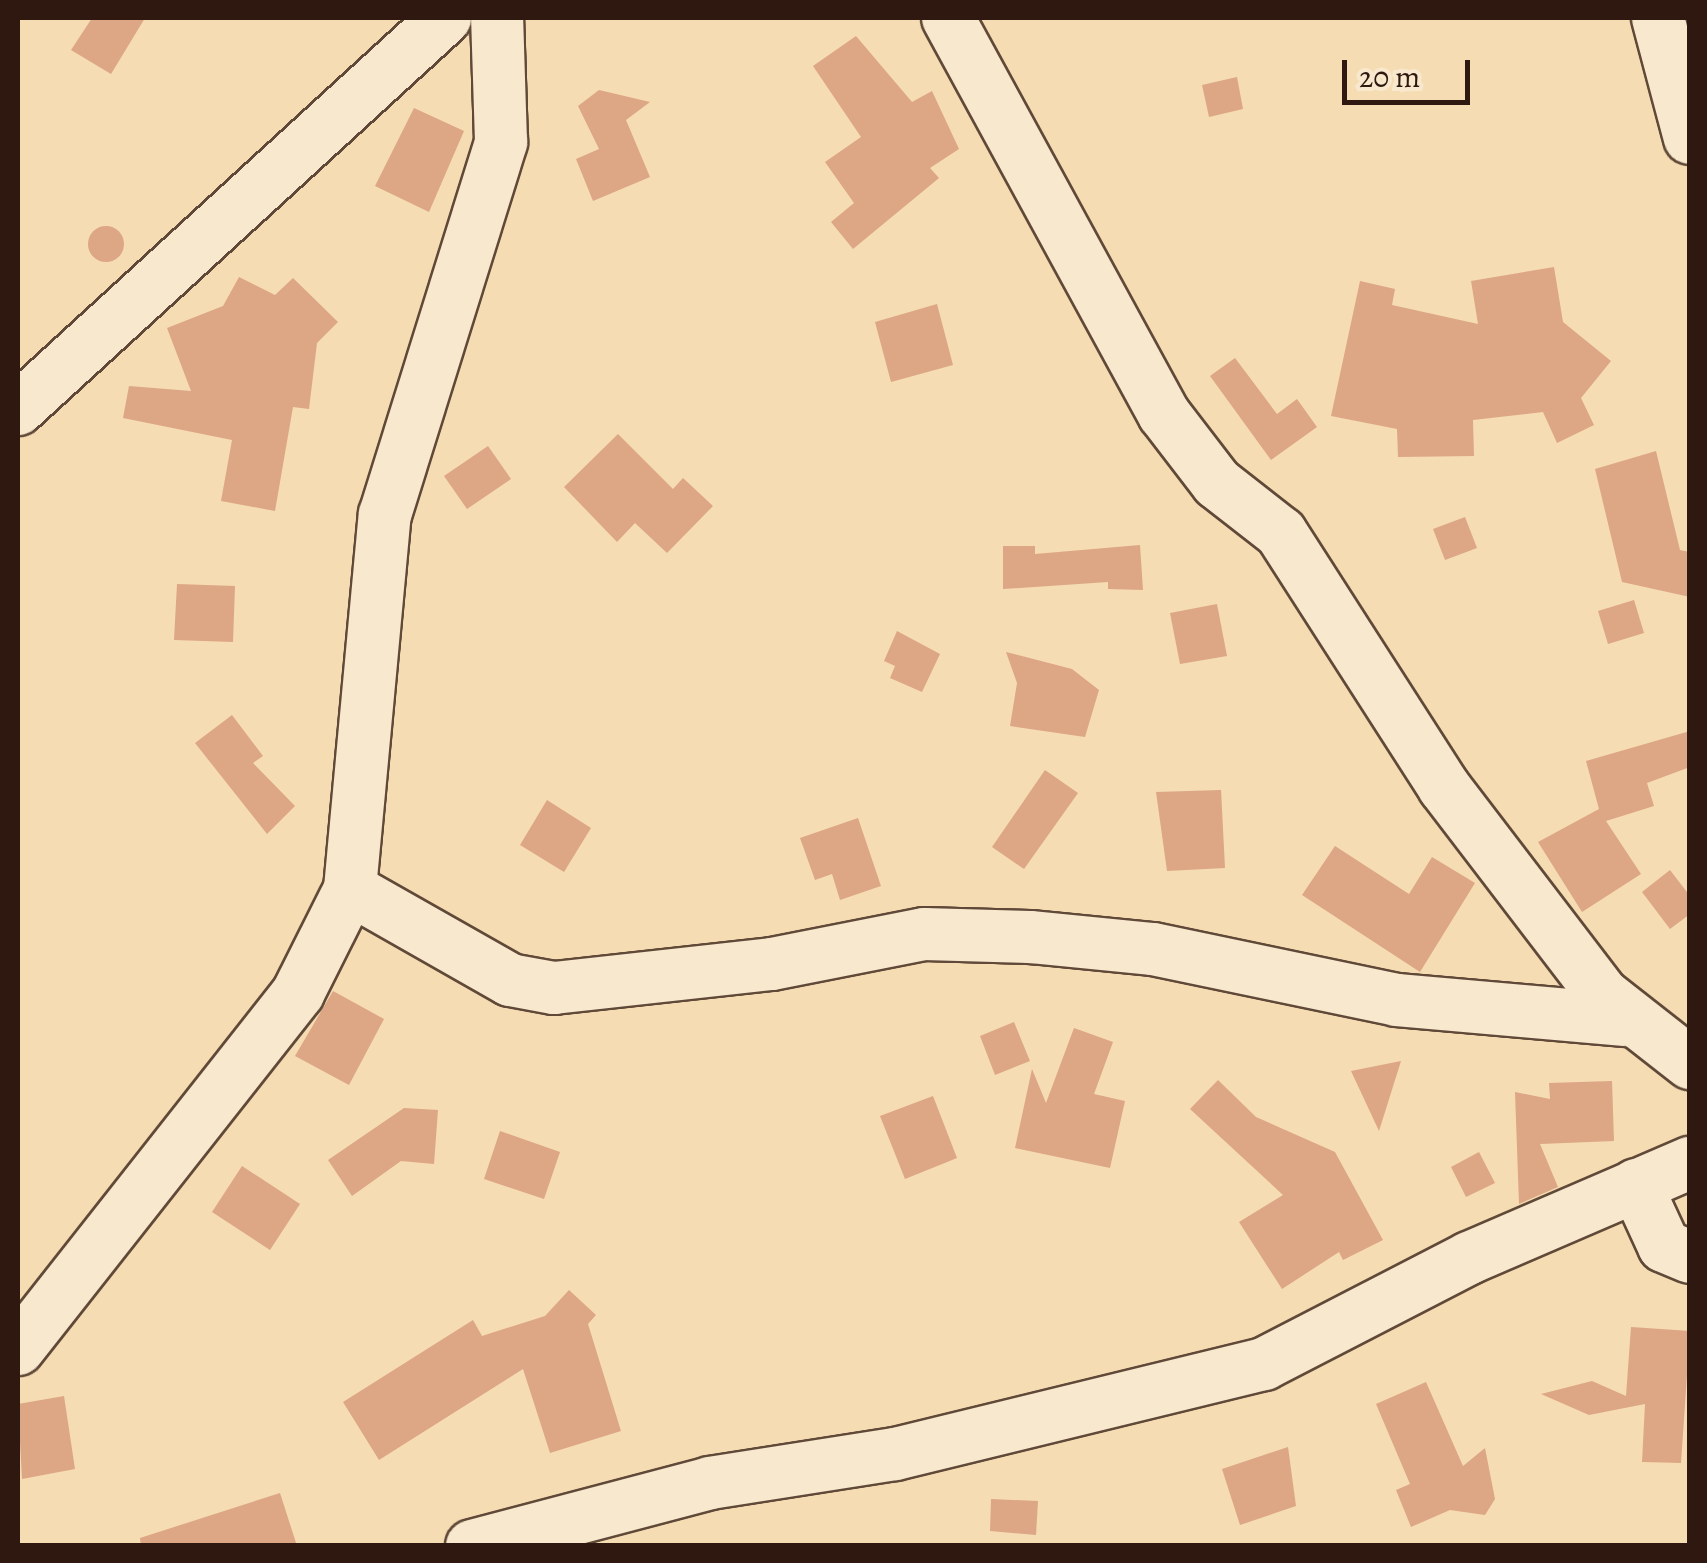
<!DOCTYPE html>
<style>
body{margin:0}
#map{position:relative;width:1707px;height:1563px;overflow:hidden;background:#f5dcb2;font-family:Alegreya,serif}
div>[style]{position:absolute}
.building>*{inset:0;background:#dda685}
.round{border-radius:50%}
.roads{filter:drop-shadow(2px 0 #604938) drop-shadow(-2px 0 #604938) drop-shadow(0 2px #604938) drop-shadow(0 -2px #604938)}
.street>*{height:52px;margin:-26px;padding:0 26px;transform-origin:26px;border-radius:26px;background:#f8e8cd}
span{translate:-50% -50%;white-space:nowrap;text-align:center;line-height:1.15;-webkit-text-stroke:8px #f8e8cd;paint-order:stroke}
.frame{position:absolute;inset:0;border:20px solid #2f180f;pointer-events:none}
.scale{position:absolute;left:1342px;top:60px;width:128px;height:45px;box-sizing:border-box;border:5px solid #2f180f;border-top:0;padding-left:12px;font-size:30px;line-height:35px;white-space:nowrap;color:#2f180f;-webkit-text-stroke:8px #f8e8cd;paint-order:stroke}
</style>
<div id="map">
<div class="building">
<div style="clip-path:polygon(92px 18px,145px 18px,111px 74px,71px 50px)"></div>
<div style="clip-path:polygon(856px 36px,912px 102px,932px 91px,959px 149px,930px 168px,939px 178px,853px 249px,831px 222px,854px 203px,825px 162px,861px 137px,813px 66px)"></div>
<div style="clip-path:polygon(1237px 77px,1243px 109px,1209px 117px,1202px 85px)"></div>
<div style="clip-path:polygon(599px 90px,650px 102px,626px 120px,650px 177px,593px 201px,576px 159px,599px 149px,578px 106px)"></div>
<div style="clip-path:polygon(414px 108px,464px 131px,429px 212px,375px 186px)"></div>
<div class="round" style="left:88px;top:226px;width:36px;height:36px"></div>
<div style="clip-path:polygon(1554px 267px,1563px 322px,1611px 361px,1581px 398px,1594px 425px,1557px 443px,1543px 412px,1473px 420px,1474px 456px,1398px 457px,1397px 429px,1331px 416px,1360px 281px,1395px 289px,1392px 305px,1478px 324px,1471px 281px)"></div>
<div style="clip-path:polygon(239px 277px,275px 295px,293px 278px,338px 322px,317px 343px,309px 409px,293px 407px,275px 511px,221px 501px,232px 440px,123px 418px,129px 386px,191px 391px,167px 328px,223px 306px)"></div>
<div style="clip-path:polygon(937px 304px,953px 365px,891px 382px,875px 322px)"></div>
<div style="clip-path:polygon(1235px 358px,1277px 414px,1297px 399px,1317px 427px,1271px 460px,1210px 376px)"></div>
<div style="clip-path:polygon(618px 434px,673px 489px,683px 478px,713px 506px,667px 553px,635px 523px,617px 542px,564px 487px)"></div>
<div style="clip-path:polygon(488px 446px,511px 479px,467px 509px,444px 476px)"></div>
<div style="clip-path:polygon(1656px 451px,1680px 550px,1690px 552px,1690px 597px,1622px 582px,1595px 469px)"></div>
<div style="clip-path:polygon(1465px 517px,1477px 548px,1445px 560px,1433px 529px)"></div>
<div style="clip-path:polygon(1140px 545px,1143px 590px,1108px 589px,1108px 582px,1003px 589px,1003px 546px,1035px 546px,1035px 554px)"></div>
<div style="clip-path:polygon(177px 584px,235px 586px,233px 642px,174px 640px)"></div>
<div style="clip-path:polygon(1634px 600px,1644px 633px,1608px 644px,1598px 611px)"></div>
<div style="clip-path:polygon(1217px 604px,1227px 656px,1180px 664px,1170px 613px)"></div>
<div style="clip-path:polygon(897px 631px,940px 654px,922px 692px,890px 678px,895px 666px,884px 661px)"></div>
<div style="clip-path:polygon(1006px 652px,1072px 669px,1099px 690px,1085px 737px,1010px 726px,1017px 683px)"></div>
<div style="clip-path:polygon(232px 715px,263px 756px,253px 763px,295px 806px,267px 834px,195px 743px)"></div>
<div style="clip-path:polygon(1690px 731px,1690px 767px,1647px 783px,1654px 806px,1606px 821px,1641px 874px,1582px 912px,1538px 842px,1599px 809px,1586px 761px)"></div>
<div style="clip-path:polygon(1045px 770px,1078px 793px,1024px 869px,992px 847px)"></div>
<div style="clip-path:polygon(1221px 790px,1225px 868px,1167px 871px,1156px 792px)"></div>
<div style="clip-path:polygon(547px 800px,591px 828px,564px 872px,520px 845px)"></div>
<div style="clip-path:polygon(858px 818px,881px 886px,840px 900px,832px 874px,815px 880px,800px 838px)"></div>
<div style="clip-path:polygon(1335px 846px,1409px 894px,1432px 857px,1475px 883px,1420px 972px,1302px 895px)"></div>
<div style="clip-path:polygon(1670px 870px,1690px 896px,1690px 914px,1670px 929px,1642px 892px)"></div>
<div style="clip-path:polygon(333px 991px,384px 1019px,349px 1085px,295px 1056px)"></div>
<div style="clip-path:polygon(1014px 1022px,1030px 1061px,995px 1075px,980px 1036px)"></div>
<div style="clip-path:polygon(1074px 1028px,1113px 1042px,1094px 1094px,1125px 1101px,1110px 1168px,1015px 1148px,1032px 1069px,1046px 1103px)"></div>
<div style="clip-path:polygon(1401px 1061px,1379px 1131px,1351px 1071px)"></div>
<div style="clip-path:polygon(1218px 1080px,1256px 1117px,1335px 1152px,1383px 1240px,1343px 1260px,1339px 1252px,1282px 1289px,1239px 1222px,1283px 1195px,1190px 1109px)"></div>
<div style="clip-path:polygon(1612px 1081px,1614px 1141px,1540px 1144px,1558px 1187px,1519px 1204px,1515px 1092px,1550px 1099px,1549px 1083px)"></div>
<div style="clip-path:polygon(933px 1096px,957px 1158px,905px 1179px,880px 1116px)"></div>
<div style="clip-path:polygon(404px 1108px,438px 1110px,434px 1164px,401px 1161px,352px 1196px,328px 1160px)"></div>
<div style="clip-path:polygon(500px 1131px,560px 1152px,544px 1199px,484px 1179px)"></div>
<div style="clip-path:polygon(1479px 1152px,1495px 1183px,1466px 1197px,1451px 1167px)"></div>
<div style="clip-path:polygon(242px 1166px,300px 1204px,270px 1250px,212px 1212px)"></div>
<div style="clip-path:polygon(569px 1290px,596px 1315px,588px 1324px,621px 1431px,550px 1453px,523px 1369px,379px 1460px,343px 1402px,473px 1320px,482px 1336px,545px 1316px)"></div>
<div style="clip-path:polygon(1631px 1327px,1690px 1331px,1681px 1463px,1642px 1462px,1645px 1404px,1589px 1415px,1541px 1394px,1592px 1381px,1626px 1396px)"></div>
<div style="clip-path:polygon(1426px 1382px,1463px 1466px,1485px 1448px,1495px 1499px,1485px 1515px,1450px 1510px,1411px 1527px,1396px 1490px,1410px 1484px,1376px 1404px)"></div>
<div style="clip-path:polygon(64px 1396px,75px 1469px,22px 1479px,18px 1404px)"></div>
<div style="clip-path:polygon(1288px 1447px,1296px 1506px,1240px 1525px,1222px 1469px)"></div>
<div style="clip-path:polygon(280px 1493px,297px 1546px,141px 1546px,140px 1538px)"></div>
<div style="clip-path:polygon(991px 1499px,1038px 1501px,1036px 1535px,990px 1531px)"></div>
</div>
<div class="roads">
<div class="street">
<div style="left:948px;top:18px;width:451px;rotate:61.4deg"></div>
<div style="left:1164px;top:414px;width:87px;rotate:52.5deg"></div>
<div style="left:1217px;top:483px;width:81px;rotate:38deg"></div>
<div style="left:1281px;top:533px;width:302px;rotate:57.3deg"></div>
<div style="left:1444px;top:787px;width:260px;rotate:52.6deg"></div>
<div style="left:1602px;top:994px;width:112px;rotate:38.1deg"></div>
<div style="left:1658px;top:18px;width:124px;rotate:75.1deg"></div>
<div style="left:18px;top:409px;width:579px;rotate:-42.48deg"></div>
<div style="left:350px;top:889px;width:184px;rotate:29.6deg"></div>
<div style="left:510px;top:980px;width:45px;rotate:10.3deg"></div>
<div style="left:554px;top:988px;width:219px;rotate:-6.3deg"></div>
<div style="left:772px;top:964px;width:155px;rotate:-11.2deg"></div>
<div style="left:924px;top:934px;width:106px;rotate:1.6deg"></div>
<div style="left:1030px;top:937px;width:124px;rotate:5.6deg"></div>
<div style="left:1153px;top:949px;width:249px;rotate:11.8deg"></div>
<div style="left:1397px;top:1000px;width:229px;rotate:5deg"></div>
<div style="left:1636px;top:1185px;width:67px;rotate:65.3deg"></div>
<div style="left:1664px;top:1246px;width:28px;rotate:23deg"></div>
<div style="left:18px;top:1349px;width:453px;rotate:-51.8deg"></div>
<div style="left:298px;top:993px;width:116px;rotate:-63.4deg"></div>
<div style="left:350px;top:889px;width:376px;rotate:-84.7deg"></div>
<div style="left:385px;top:515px;width:391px;rotate:-72.7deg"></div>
<div style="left:501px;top:142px;width:124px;rotate:-91.8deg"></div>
<div style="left:472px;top:1546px;width:246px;rotate:-14.8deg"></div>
<div style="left:710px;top:1483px;width:187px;rotate:-8.9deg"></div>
<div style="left:895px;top:1454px;width:380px;rotate:-13.7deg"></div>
<div style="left:1264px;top:1364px;width:231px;rotate:-27.3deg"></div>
<div style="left:1469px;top:1258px;width:241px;rotate:-23.3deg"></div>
</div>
</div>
<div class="frame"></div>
<div class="scale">20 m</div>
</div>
